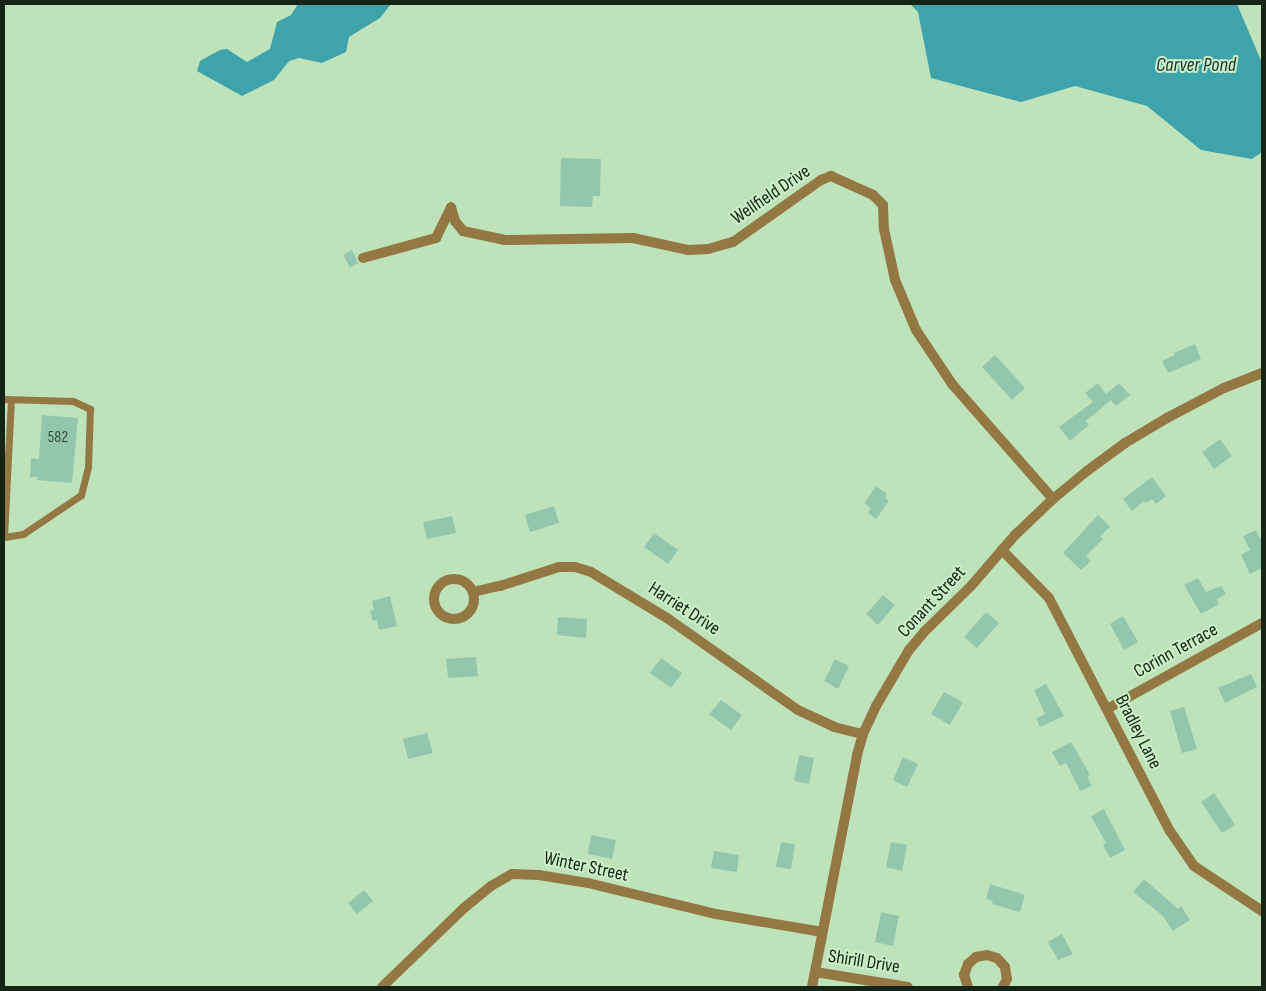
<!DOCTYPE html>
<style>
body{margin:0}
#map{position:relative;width:1266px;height:991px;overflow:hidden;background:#bee2ba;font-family:"Sofia Sans Condensed",sans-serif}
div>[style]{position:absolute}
.water>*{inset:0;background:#3fa3ab}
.building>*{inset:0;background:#93c7ad}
.service>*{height:7px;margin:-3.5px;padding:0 3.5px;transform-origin:3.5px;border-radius:3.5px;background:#937843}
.minor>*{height:10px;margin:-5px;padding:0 5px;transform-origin:5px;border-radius:5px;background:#937843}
.minor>.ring{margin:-5px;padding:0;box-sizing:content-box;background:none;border:10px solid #937843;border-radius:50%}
span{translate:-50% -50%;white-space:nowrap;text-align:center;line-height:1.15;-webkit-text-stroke:4px #cbefc7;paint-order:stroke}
.number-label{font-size:16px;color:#354d3b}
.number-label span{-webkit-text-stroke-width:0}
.street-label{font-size:19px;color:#162415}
.water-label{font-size:20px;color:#1a3133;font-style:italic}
.frame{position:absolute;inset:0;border:5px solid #162415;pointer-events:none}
</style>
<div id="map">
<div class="water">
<div style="clip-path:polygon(298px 4px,391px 4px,380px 18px,349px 37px,346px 52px,322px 63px,299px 58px,289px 61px,274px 80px,242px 96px,197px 71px,200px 61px,220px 50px,227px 49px,247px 62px,270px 49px,277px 22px,291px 15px)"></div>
<div style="clip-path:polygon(910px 4px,1237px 4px,1262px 63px,1262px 152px,1252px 159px,1201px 150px,1147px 106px,1075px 86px,1021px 102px,931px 78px,918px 12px)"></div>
</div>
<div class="building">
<div style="clip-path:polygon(561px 158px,601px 159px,600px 196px,593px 196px,592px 207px,560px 206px)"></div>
<div style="clip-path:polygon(352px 250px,358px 263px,350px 268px,343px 255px)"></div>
<div style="clip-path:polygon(1195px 344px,1201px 359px,1168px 373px,1162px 361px,1175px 355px,1174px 353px)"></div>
<div style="clip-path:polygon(995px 355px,1025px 388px,1012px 400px,982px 367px)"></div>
<div style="clip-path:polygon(1098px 383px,1106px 394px,1119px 383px,1130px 395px,1116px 406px,1111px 400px,1086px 421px,1089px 425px,1070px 441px,1059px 427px,1093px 402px,1085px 393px)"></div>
<div style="clip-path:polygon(42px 415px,78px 418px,72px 483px,37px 480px,37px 477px,30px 477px,31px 458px,39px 459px)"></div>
<div style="clip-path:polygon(1220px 439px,1232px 456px,1214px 469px,1202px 452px)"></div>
<div style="clip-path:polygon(1152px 477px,1166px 496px,1156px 504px,1152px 499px,1146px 503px,1144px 501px,1132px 511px,1123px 499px)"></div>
<div style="clip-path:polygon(876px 486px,887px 494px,885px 498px,889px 501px,876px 519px,868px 513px,871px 508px,864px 503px)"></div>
<div style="clip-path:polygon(554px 506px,559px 523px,530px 532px,525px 515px)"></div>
<div style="clip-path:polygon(1098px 515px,1110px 527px,1100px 536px,1103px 539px,1086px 556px,1091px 561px,1081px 570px,1063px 553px)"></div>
<div style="clip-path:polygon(452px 516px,456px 533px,427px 539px,423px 522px)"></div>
<div style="clip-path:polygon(1256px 530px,1262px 542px,1262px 568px,1250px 574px,1241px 555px,1250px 550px,1243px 536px)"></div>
<div style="clip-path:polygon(654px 533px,678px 550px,668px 564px,644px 547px)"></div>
<div style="clip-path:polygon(1198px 578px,1206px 592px,1221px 586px,1226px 594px,1217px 599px,1219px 604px,1201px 614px,1184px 585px)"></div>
<div style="clip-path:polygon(883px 595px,895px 605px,878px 625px,866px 614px)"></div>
<div style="clip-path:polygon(390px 596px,397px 626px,379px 630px,377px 620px,373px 621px,370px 611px,374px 610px,372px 601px)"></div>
<div style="clip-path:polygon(986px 612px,999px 623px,977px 648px,964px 637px)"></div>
<div style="clip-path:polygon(1123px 616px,1138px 642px,1124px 650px,1110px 624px)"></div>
<div style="clip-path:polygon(558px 617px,587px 619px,586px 638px,557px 635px)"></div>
<div style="clip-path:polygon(476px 657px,478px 676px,448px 678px,446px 659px)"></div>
<div style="clip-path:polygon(661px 658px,682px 673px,671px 688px,650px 673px)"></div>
<div style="clip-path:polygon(835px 659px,849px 666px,838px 689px,824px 681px)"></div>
<div style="clip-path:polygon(1251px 674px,1257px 687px,1225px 703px,1218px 688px)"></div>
<div style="clip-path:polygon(1046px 684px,1064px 716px,1040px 727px,1036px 718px,1045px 714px,1034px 690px)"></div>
<div style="clip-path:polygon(944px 692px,963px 702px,950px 725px,931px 714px)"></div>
<div style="clip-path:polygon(721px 700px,742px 715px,731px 730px,709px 714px)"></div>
<div style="clip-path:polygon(1184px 707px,1197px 749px,1182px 753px,1170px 711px)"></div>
<div style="clip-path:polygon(427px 733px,433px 753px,408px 759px,403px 739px)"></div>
<div style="clip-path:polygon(1071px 742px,1090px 775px,1087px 776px,1092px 786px,1080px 791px,1066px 763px,1060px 766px,1052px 752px)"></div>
<div style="clip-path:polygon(799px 755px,814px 758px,809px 784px,794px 781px)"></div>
<div style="clip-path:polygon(903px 757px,918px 764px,907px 787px,893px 780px)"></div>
<div style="clip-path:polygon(1214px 793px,1235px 825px,1222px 833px,1201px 802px)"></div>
<div style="clip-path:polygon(1104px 809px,1125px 850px,1110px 858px,1103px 845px,1106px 843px,1091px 816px)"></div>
<div style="clip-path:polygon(591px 835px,616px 840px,612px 859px,588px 854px)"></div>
<div style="clip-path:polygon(781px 842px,795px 844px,791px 869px,776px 867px)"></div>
<div style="clip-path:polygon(891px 842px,907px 845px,902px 871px,886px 867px)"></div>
<div style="clip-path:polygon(714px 851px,739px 855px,737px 872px,711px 868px)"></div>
<div style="clip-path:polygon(1144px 879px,1178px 909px,1181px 906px,1190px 920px,1173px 931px,1163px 916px,1133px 892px)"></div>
<div style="clip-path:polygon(990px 884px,1025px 895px,1020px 912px,992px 904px,993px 901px,986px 899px)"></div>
<div style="clip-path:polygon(364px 890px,373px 901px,357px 914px,348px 903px)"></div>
<div style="clip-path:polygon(881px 912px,899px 916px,893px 946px,875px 942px)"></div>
<div style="clip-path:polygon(1062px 934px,1073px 954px,1058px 960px,1048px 942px)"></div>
</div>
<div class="service">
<div style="left:4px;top:399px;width:69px;rotate:1.7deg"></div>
<div style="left:73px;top:401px;width:19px;rotate:25deg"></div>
<div style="left:90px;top:409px;width:58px;rotate:92deg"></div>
<div style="left:88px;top:467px;width:29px;rotate:104deg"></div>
<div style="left:81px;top:495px;width:70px;rotate:146.1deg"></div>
<div style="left:23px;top:534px;width:19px;rotate:171deg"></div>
<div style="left:4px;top:537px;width:138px;rotate:-87.1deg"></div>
</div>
<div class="minor">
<div style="left:363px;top:258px;width:76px;rotate:-15.3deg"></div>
<div style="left:436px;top:238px;width:34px;rotate:-64deg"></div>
<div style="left:451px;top:207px;width:15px;rotate:74deg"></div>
<div style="left:455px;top:221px;width:13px;rotate:51deg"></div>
<div style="left:463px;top:231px;width:43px;rotate:12.1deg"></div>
<div style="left:505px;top:240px;width:128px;rotate:-0.9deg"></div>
<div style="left:633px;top:238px;width:56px;rotate:12.3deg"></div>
<div style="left:688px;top:250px;width:20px;rotate:-3deg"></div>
<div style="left:708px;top:249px;width:26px;rotate:-16deg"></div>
<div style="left:733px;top:242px;width:108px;rotate:-35.2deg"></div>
<div style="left:821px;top:180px;width:11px;rotate:-22deg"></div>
<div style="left:831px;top:176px;width:46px;rotate:24.3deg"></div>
<div style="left:873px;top:195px;width:14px;rotate:45deg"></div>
<div style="left:883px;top:205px;width:24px;rotate:88deg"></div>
<div style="left:884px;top:229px;width:52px;rotate:77.8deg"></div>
<div style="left:895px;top:280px;width:54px;rotate:67.2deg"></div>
<div style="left:916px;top:330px;width:65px;rotate:56.3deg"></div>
<div style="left:952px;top:384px;width:153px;rotate:48.7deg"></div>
<div style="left:1002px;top:550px;width:67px;rotate:45.6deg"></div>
<div style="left:1049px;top:598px;width:263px;rotate:62.6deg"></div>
<div style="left:1170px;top:831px;width:42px;rotate:55.6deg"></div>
<div style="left:1194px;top:866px;width:82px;rotate:33.5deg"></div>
<div class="ring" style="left:434px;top:579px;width:30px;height:30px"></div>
<div style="left:473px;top:592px;width:28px;rotate:-13deg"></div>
<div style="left:500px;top:586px;width:62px;rotate:-17.9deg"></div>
<div style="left:559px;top:567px;width:16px"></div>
<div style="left:575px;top:567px;width:17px;rotate:17deg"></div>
<div style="left:591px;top:572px;width:89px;rotate:31.2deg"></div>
<div style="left:667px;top:618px;width:160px;rotate:35.1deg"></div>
<div style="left:798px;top:710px;width:40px;rotate:25deg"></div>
<div style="left:834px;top:727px;width:30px;rotate:14deg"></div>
<div style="left:1107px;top:709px;width:177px;rotate:-29deg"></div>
<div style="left:815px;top:972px;width:94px;rotate:9.2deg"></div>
<div style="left:382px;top:987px;width:114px;rotate:-43.9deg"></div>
<div style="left:464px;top:908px;width:35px;rotate:-39deg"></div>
<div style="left:491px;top:886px;width:24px;rotate:-30deg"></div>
<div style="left:512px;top:874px;width:27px;rotate:2deg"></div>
<div style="left:539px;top:875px;width:50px;rotate:9.3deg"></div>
<div style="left:588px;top:883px;width:132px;rotate:13.6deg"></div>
<div style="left:716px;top:914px;width:108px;rotate:9.6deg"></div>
<div style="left:812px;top:987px;width:236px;rotate:-79deg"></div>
<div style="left:857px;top:755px;width:22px;rotate:-74deg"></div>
<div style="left:863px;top:734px;width:31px;rotate:-65deg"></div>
<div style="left:876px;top:706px;width:65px;rotate:-59.5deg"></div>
<div style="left:909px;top:650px;width:25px;rotate:-50deg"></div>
<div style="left:925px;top:631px;width:64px;rotate:-44.4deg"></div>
<div style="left:971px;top:586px;width:67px;rotate:-49.2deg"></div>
<div style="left:1015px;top:535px;width:52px;rotate:-43.5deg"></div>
<div style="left:1053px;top:499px;width:44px;rotate:-39.5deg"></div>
<div style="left:1087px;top:471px;width:47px;rotate:-36.4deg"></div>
<div style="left:1125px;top:443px;width:49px;rotate:-30.8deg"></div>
<div style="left:1167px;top:418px;width:64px;rotate:-27.8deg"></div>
<div style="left:1224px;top:388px;width:41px;rotate:-21.5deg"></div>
<div style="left:968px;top:987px;width:13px;rotate:-108deg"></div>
<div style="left:964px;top:975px;width:12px;rotate:-70deg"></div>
<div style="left:968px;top:964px;width:11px;rotate:-41deg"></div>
<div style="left:976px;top:957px;width:11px;rotate:-10deg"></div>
<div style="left:987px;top:955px;width:10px;rotate:17deg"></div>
<div style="left:997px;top:958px;width:12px;rotate:48deg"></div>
<div style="left:1005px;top:967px;width:12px;rotate:81deg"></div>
<div style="left:1007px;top:979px;width:9px;rotate:117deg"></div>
</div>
<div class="number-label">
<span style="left:58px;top:438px">582</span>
</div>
<div class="street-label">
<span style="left:771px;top:195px;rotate:-34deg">Wellfield Drive</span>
<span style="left:932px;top:602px;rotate:-47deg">Conant Street</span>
<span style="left:684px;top:609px;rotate:33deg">Harriet Drive</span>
<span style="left:1176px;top:651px;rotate:-29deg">Corinn Terrace</span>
<span style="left:1138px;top:732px;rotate:63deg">Bradley Lane</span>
<span style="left:586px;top:867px;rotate:12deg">Winter Street</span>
<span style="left:864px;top:962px;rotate:9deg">Shirill Drive</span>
</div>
<div class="water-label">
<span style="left:1196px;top:65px">Carver Pond</span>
</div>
<div class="frame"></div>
</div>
